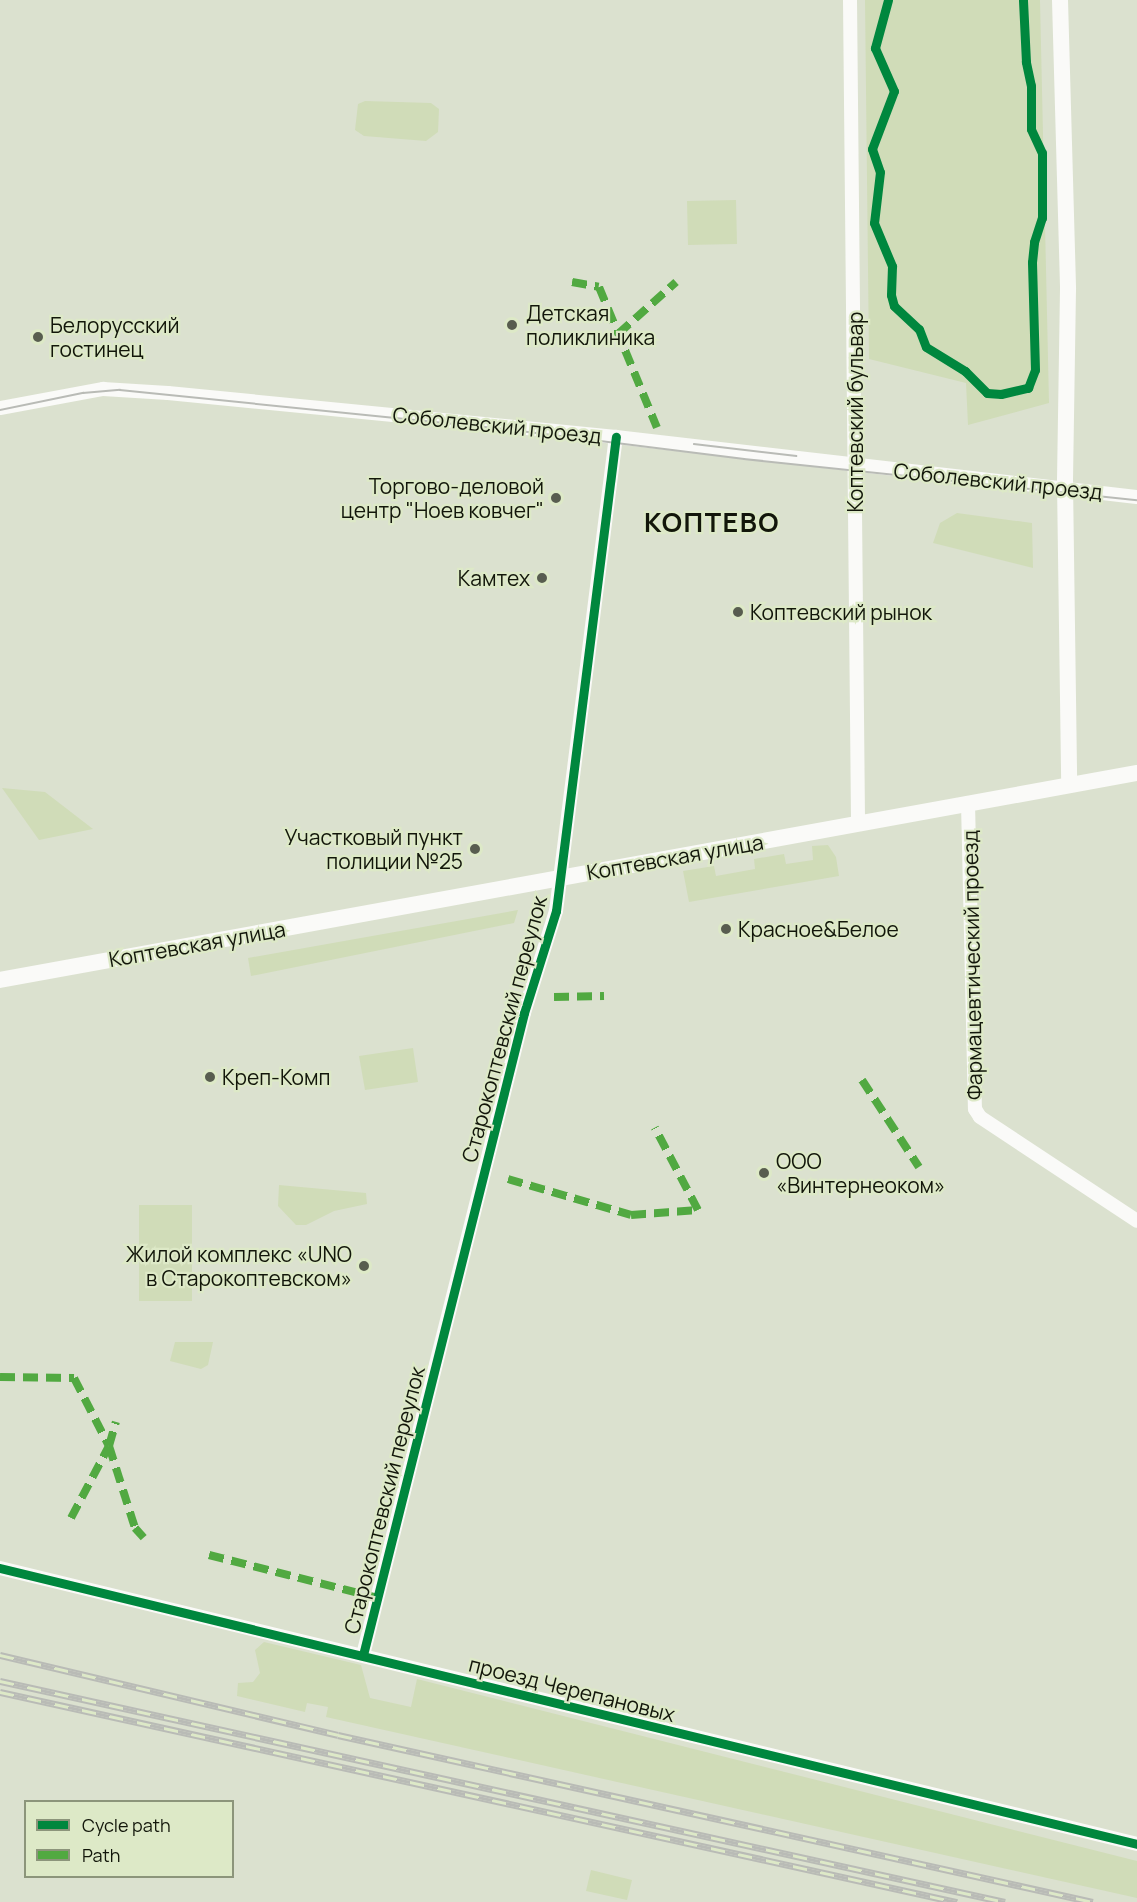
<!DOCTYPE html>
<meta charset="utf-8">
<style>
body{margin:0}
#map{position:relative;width:1137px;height:1902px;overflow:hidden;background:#dbe1cf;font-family:Manrope,sans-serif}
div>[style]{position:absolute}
.green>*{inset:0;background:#d0dcb8}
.minor>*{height:14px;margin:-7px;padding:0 7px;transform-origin:7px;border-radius:7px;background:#fafaf8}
.tertiary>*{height:16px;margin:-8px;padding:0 8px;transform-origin:8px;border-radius:8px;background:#fafaf8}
.tram>*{height:1.5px;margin:-0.75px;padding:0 0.75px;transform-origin:0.75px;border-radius:0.75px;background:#b9bbb6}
.rail>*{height:7px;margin-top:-3.5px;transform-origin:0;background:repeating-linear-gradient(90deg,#dde9c7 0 14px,#b9bbb6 0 28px);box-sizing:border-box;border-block:2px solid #b9bbb6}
.quiet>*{height:8px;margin-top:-4px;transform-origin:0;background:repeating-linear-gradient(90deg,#51a941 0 15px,transparent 0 23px)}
.cycleway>*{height:9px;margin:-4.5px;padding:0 4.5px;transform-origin:4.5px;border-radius:4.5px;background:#00873e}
.dots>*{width:16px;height:16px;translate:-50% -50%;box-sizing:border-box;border:3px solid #dde9c7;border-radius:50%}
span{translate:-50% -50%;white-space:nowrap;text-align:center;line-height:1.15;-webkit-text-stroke:4.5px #dde9c7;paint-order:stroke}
.poi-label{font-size:21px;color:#12160a}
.left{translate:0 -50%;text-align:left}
.right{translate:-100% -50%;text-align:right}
.street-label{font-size:21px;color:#12160a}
.district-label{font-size:27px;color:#12160a;font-weight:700;letter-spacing:1.5px}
.legend{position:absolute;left:24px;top:1800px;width:210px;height:78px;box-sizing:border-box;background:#dde9c7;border:2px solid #8c957b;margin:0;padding:8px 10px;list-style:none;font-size:18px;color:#12160a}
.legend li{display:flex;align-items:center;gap:12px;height:30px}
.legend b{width:30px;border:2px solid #8c957b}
</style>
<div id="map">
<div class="green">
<div style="clip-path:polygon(865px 0,1040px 0,1049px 403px,968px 425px,966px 383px,869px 359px)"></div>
<div style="clip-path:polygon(365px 101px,431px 103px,439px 109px,438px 132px,426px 141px,364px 136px,355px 130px,358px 104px)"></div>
<div style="clip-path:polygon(736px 200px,737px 244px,688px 245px,687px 201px)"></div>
<div style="clip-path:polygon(957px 513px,1032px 523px,1033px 568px,933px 543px,940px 523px)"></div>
<div style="clip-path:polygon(2px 788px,45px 792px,93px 829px,39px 840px)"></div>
<div style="clip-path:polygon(828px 845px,836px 857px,839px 876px,689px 902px,683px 871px,714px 866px,716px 876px,755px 869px,754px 859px,784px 854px,786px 864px,813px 860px,812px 846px)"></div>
<div style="clip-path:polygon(518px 910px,514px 923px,251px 976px,248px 958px)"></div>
<div style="clip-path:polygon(413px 1048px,418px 1082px,365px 1090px,359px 1056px)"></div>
<div style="clip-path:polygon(279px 1185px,366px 1193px,367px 1204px,334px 1211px,306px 1225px,296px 1225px,278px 1206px)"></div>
<div style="clip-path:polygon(139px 1205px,192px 1205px,192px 1301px,139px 1301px)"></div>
<div style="clip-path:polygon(175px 1342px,213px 1342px,208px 1365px,201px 1369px,170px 1361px)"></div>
<div style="clip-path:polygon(264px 1642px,361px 1665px,370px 1698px,411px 1707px,417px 1679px,1137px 1861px,1137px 1898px,326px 1717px,328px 1707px,307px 1703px,305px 1712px,237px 1696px,238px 1683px,253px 1682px,260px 1673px,255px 1650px)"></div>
<div style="clip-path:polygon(591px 1870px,632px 1880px,627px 1900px,586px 1891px)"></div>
</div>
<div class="minor">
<div style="left:850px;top:0;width:823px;rotate:89.44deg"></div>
<div style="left:0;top:408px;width:105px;rotate:-10.5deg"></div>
<div style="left:103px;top:389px;width:65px;rotate:3.5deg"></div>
<div style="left:168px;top:393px;width:450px;rotate:5.6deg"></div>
<div style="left:616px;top:437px;width:524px;rotate:6.57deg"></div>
<div style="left:968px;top:803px;width:306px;rotate:88.7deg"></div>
<div style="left:975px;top:1109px;width:9px;rotate:58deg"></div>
<div style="left:980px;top:1117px;width:188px;rotate:33.5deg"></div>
<div style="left:0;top:1568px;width:1170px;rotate:13.64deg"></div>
<div style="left:363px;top:1655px;width:662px;rotate:-75.92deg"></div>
<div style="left:524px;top:1013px;width:107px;rotate:-72.6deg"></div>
<div style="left:556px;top:911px;width:478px;rotate:-82.8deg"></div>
</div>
<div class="tertiary">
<div style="left:1060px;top:0;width:289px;rotate:88.4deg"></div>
<div style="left:1068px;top:289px;width:194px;rotate:90.9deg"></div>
<div style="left:1065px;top:483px;width:302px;rotate:89.2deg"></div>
<div style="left:0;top:980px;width:1156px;rotate:-10.32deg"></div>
</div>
<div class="tram">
<div style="left:0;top:410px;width:85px;rotate:-11.6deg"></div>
<div style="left:83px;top:393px;width:37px;rotate:-5deg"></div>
<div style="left:120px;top:390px;width:386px;rotate:5.8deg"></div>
<div style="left:504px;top:429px;width:242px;rotate:7.1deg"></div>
<div style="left:744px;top:459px;width:395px;rotate:6deg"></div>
<div style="left:694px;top:444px;width:103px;rotate:6.7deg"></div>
</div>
<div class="rail">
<div style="left:0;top:1655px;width:347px;rotate:13.3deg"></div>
<div style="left:338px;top:1735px;width:773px;rotate:12.47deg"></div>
<div style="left:0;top:1681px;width:1029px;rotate:12.4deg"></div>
<div style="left:0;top:1692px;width:980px;rotate:12.38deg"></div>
</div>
<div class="quiet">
<div style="left:572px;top:282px;width:27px;rotate:10deg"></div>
<div style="left:599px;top:287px;width:152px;rotate:67.6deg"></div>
<div style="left:618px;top:334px;width:78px;rotate:-41.9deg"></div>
<div style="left:554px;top:997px;width:50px;rotate:-1.1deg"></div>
<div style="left:862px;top:1080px;width:104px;rotate:56.8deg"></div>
<div style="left:508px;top:1179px;width:128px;rotate:16.3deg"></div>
<div style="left:631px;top:1215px;width:67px;rotate:-4.3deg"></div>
<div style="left:698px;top:1210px;width:93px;rotate:-117.7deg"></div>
<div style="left:0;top:1377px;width:74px;rotate:0.8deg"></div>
<div style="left:74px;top:1378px;width:76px;rotate:62.8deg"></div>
<div style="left:109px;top:1446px;width:86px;rotate:72.4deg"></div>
<div style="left:135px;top:1528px;width:13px;rotate:48deg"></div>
<div style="left:71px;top:1518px;width:81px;rotate:-62.2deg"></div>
<div style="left:109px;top:1446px;width:25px;rotate:-74deg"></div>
<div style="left:209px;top:1555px;width:174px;rotate:14.3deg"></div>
</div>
<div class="cycleway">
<div style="left:888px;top:0;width:50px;rotate:105.2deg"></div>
<div style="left:875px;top:48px;width:47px;rotate:66.2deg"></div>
<div style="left:894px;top:91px;width:62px;rotate:110.8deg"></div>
<div style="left:872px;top:149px;width:24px;rotate:71deg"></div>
<div style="left:880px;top:172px;width:51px;rotate:96.7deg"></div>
<div style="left:874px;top:223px;width:47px;rotate:67.3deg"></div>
<div style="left:892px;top:266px;width:29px;rotate:92deg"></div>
<div style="left:891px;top:295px;width:11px;rotate:75deg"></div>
<div style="left:894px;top:306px;width:34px;rotate:43deg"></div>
<div style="left:919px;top:329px;width:19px;rotate:69deg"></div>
<div style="left:926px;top:347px;width:46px;rotate:31.6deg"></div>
<div style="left:965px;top:371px;width:31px;rotate:45deg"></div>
<div style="left:987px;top:393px;width:14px;rotate:4deg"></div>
<div style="left:1001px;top:394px;width:28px;rotate:-13deg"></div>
<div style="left:1028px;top:388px;width:19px;rotate:-69deg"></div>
<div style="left:1035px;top:370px;width:108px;rotate:-91.6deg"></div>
<div style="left:1032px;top:262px;width:20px;rotate:-84deg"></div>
<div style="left:1034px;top:242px;width:25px;rotate:-72deg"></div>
<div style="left:1042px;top:218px;width:65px;rotate:-90deg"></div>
<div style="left:1042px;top:153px;width:26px;rotate:-115deg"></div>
<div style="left:1031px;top:129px;width:43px;rotate:-90deg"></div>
<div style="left:1031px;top:86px;width:25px;rotate:-102deg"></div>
<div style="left:1026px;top:62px;width:62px;rotate:-92.8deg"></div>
<div style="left:0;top:1568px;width:1170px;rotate:13.64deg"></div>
<div style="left:363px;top:1655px;width:662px;rotate:-75.92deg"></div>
<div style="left:524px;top:1013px;width:107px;rotate:-72.6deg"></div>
<div style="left:556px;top:911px;width:478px;rotate:-82.8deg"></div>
</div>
<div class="dots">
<div style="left:512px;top:325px;background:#585d4f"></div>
<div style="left:38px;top:337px;background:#585d4f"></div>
<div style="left:556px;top:498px;background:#585d4f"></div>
<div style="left:542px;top:578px;background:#585d4f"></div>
<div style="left:738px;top:612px;background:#585d4f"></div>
<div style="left:475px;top:849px;background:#585d4f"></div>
<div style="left:726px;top:929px;background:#585d4f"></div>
<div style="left:210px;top:1077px;background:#585d4f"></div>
<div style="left:764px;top:1173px;background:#585d4f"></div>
<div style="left:364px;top:1266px;background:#585d4f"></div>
</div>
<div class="poi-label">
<span class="left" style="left:526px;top:325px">Детская<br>поликлиника</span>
<span class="left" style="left:50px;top:337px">Белорусский<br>гостинец</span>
<span class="right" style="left:544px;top:498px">Торгово-деловой<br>центр "Ноев ковчег"</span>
<span class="right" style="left:530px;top:578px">Камтех</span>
<span class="left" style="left:750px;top:612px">Коптевский рынок</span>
<span class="right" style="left:463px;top:849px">Участковый пункт<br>полиции №25</span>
<span class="left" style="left:738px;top:929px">Красное&amp;Белое</span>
<span class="left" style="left:222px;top:1077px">Креп-Комп</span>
<span class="left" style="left:776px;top:1173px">ООО<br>«Винтернеоком»</span>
<span class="right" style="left:352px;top:1266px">Жилой комплекс «UNO<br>в Старокоптевском»</span>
</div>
<div class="street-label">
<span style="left:855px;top:412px;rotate:-90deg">Коптевский бульвар</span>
<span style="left:497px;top:425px;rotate:6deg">Соболевский проезд</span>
<span style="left:998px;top:481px;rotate:6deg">Соболевский проезд</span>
<span style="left:675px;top:857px;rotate:-10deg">Коптевская улица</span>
<span style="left:197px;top:944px;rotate:-10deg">Коптевская улица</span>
<span style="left:972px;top:965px;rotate:-91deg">Фармацевтический проезд</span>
<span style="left:504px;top:1029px;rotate:-75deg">Старокоптевский переулок</span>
<span style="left:384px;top:1500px;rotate:-76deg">Старокоптевский переулок</span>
<span style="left:572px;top:1689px;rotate:14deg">проезд Черепановых</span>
</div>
<div class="district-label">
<span style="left:712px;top:522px">КОПТЕВО</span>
</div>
<ul class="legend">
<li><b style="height:8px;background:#00873e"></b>Cycle path</li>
<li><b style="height:8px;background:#51a941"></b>Path</li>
</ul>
</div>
